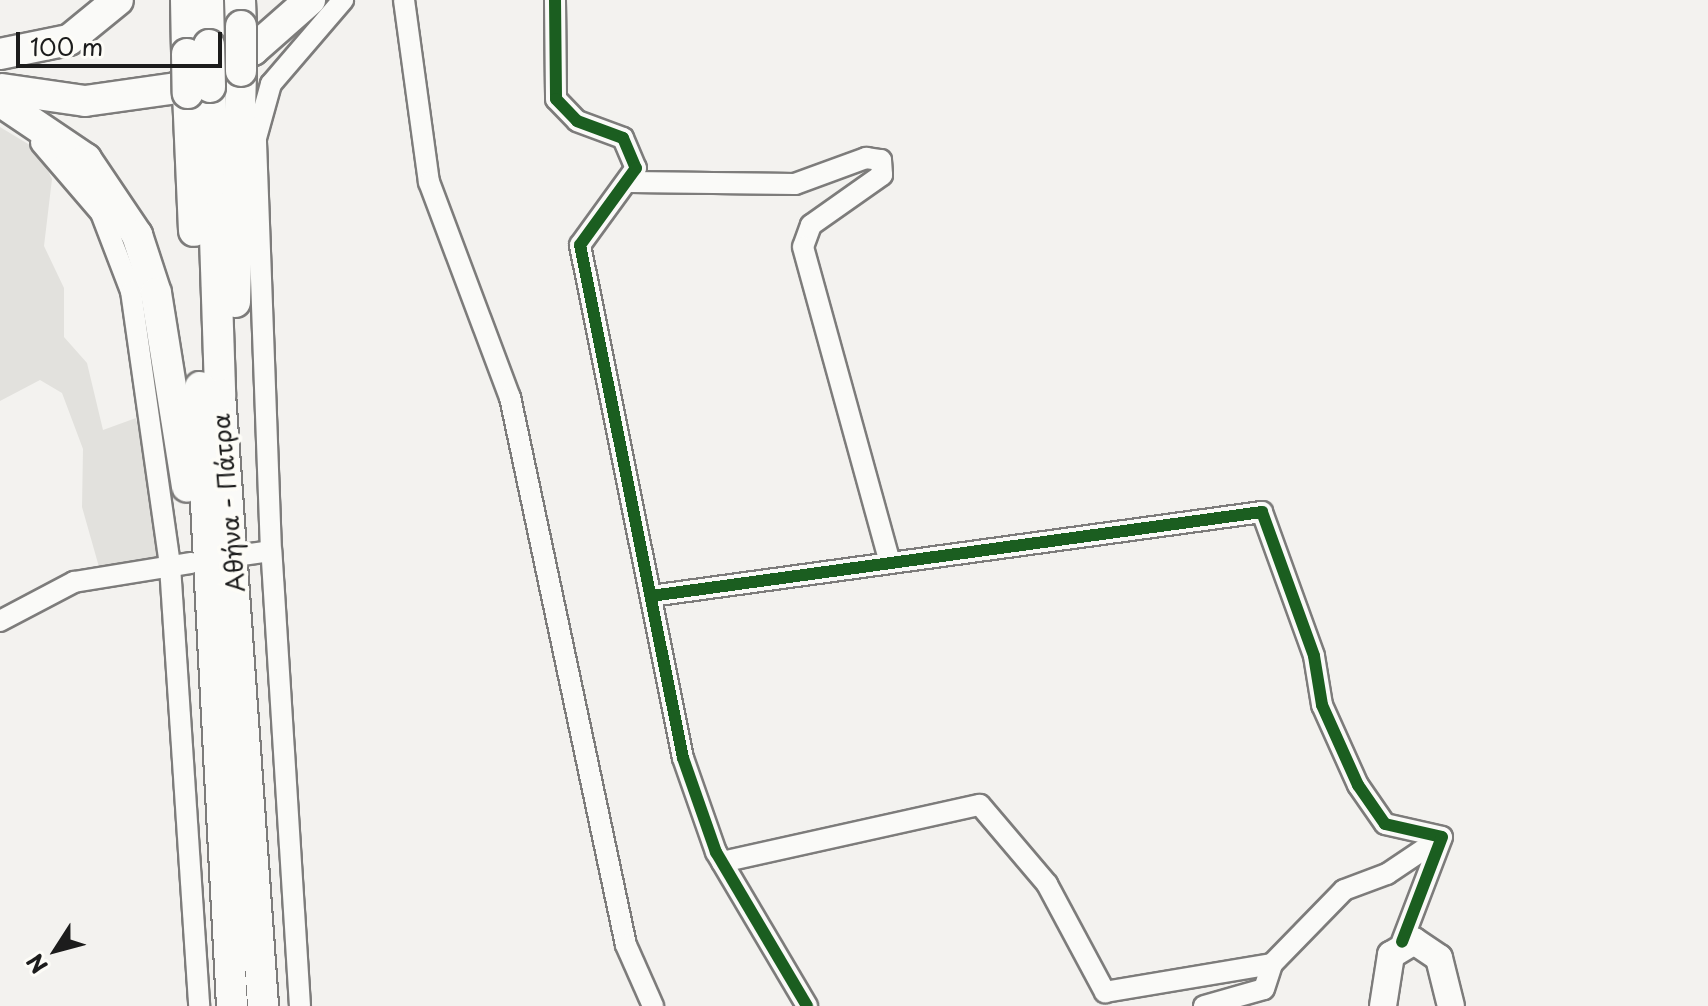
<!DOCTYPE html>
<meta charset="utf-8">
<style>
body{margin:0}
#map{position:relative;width:1708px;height:1006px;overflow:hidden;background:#f3f2ef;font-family:"Playpen Sans",sans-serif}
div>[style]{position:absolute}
.green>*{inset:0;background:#e2e1dd}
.roads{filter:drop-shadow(2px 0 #7d7c7b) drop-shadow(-2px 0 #7d7c7b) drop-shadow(0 2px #7d7c7b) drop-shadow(0 -2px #7d7c7b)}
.minor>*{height:20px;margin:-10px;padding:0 10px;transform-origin:10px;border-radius:10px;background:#fafaf8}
.major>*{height:26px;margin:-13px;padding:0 13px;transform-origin:13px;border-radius:13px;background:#fafaf8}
.highway>*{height:30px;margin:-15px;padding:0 15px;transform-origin:15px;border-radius:15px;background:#fafaf8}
.bridges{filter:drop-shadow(2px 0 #7d7c7b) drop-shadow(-2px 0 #7d7c7b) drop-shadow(0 2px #7d7c7b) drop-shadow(0 -2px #7d7c7b)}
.highway-bridge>*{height:30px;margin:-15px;padding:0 15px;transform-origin:15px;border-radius:15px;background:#fafaf8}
.cycleway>*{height:12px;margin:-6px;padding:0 6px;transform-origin:6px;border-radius:6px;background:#1b5e20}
span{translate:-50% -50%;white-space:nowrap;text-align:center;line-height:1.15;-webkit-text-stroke:8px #fdfcf7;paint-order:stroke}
.street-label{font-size:24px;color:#1c1c1c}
.north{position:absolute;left:16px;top:910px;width:80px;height:80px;-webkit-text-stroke:6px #fdfcf7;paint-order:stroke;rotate:234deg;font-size:22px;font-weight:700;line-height:32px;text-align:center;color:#1c1c1c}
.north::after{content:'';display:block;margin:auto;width:28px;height:36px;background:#1c1c1c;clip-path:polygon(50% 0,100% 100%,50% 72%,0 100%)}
.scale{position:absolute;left:16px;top:32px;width:206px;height:36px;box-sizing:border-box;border:4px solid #1c1c1c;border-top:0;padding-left:10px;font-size:24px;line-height:28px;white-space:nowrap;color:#1c1c1c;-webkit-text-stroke:6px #fdfcf7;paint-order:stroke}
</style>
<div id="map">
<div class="green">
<div style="clip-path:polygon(0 127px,38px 150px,52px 179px,44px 246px,64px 288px,64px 337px,87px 363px,103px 430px,136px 418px,165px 562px,99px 567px,82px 507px,83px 449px,62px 393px,40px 380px,0 401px)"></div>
</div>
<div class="roads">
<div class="minor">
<div style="left:404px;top:0;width:184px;rotate:82.2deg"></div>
<div style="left:429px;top:182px;width:230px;rotate:69.4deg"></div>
<div style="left:510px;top:397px;width:560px;rotate:78.05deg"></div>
<div style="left:626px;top:945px;width:67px;rotate:66.1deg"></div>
<div style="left:555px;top:0;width:99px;rotate:89.4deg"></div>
<div style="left:556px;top:99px;width:30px;rotate:46deg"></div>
<div style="left:577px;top:121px;width:49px;rotate:20.3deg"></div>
<div style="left:623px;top:138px;width:33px;rotate:67deg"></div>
<div style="left:636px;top:168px;width:95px;rotate:126deg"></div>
<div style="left:580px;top:245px;width:523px;rotate:78.65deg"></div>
<div style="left:683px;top:758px;width:100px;rotate:70.7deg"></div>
<div style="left:716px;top:852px;width:179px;rotate:59.4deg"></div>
<div style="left:41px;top:143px;width:92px;rotate:49.4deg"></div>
<div style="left:101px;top:213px;width:84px;rotate:69deg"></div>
<div style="left:131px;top:291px;width:278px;rotate:81.9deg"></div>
<div style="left:170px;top:566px;width:441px;rotate:86.2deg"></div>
<div style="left:631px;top:182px;width:164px;rotate:0.7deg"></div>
<div style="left:795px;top:184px;width:76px;rotate:-20.1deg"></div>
<div style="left:866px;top:158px;width:15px;rotate:8deg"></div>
<div style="left:881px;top:160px;width:15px;rotate:86deg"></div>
<div style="left:882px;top:175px;width:87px;rotate:144.8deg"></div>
<div style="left:811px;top:225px;width:23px;rotate:110deg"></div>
<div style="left:803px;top:247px;width:324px;rotate:74.6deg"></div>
<div style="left:243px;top:555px;width:28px;rotate:-8deg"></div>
<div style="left:651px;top:596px;width:617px;rotate:-7.83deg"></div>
<div style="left:1262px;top:512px;width:153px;rotate:70.1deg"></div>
<div style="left:1314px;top:656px;width:50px;rotate:80.7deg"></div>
<div style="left:1322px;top:705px;width:88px;rotate:65.8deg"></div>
<div style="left:1358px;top:785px;width:47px;rotate:55.3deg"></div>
<div style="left:1385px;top:824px;width:58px;rotate:12.8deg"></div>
<div style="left:1442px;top:837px;width:112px;rotate:110.9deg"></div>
<div style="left:0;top:621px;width:84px;rotate:-27.8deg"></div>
<div style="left:74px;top:582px;width:119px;rotate:-9.2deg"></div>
<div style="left:722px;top:862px;width:264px;rotate:-12.5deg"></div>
<div style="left:980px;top:805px;width:104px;rotate:49.7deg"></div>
<div style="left:1047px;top:884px;width:123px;rotate:61.8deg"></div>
<div style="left:1105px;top:992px;width:169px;rotate:-9.5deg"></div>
<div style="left:1272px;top:964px;width:103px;rotate:-45.8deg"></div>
<div style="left:1344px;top:890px;width:46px;rotate:-20.4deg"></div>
<div style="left:1387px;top:874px;width:66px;rotate:-33.9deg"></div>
<div style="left:300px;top:1006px;width:456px;rotate:-93.6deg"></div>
<div style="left:271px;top:551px;width:413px;rotate:-92.1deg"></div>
<div style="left:256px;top:138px;width:56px;rotate:-74.5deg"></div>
<div style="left:271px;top:84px;width:111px;rotate:-49.4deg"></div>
<div style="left:1204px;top:1006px;width:62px;rotate:-15.8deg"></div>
<div style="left:1264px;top:989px;width:26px;rotate:-72deg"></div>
</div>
<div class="major">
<div style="left:1383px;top:1006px;width:52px;rotate:-81.1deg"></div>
<div style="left:1391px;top:955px;width:27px;rotate:-31deg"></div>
<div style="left:1414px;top:941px;width:30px;rotate:34deg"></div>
<div style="left:1439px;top:958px;width:49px;rotate:76deg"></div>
</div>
<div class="highway">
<div style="left:186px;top:0;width:54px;rotate:88.9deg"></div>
<div style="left:208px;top:0;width:45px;rotate:88.7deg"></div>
<div style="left:240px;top:0;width:26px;rotate:88deg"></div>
<div style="left:0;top:54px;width:70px;rotate:-11.5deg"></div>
<div style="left:69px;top:40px;width:63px;rotate:-39.2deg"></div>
<div style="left:210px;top:87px;width:307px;rotate:88.1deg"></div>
<div style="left:220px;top:394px;width:614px;rotate:85.98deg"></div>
<div style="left:2px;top:89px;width:84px;rotate:8.2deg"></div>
<div style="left:85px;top:101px;width:92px;rotate:-8.1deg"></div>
<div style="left:176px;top:88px;width:86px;rotate:-26.3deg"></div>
<div style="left:253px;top:50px;width:76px;rotate:-41.3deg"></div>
<div style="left:188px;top:93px;width:138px;rotate:87.5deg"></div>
<div style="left:0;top:101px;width:104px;rotate:34deg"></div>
<div style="left:86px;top:159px;width:92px;rotate:56.1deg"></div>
<div style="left:137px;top:235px;width:61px;rotate:71.9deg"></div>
<div style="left:156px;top:293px;width:196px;rotate:80.9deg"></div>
<div style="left:235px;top:302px;width:231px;rotate:-88.5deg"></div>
<div style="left:200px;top:387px;width:620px;rotate:87.04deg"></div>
</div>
</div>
<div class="bridges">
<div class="highway-bridge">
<div style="left:209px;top:45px;width:42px;rotate:88.6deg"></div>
<div style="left:187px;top:54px;width:39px;rotate:89deg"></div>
<div style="left:241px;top:71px;width:45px;rotate:-90deg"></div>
</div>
</div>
<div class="cycleway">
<div style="left:555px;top:0;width:99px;rotate:89.4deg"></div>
<div style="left:556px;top:99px;width:30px;rotate:46deg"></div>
<div style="left:577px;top:121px;width:49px;rotate:20.3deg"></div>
<div style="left:623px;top:138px;width:33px;rotate:67deg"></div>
<div style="left:636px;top:168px;width:95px;rotate:126deg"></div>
<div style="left:580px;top:245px;width:523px;rotate:78.65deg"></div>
<div style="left:683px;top:758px;width:100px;rotate:70.7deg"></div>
<div style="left:716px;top:852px;width:179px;rotate:59.4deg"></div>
<div style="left:651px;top:596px;width:617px;rotate:-7.83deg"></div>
<div style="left:1262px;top:512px;width:153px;rotate:70.1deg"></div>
<div style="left:1314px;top:656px;width:50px;rotate:80.7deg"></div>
<div style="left:1322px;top:705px;width:88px;rotate:65.8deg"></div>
<div style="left:1358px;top:785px;width:47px;rotate:55.3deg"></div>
<div style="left:1385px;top:824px;width:58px;rotate:12.8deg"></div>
<div style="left:1442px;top:837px;width:112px;rotate:110.9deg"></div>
</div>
<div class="street-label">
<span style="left:228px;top:503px;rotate:-95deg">Αθήνα - Πάτρα</span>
</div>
<div class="north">N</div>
<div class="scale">100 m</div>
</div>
